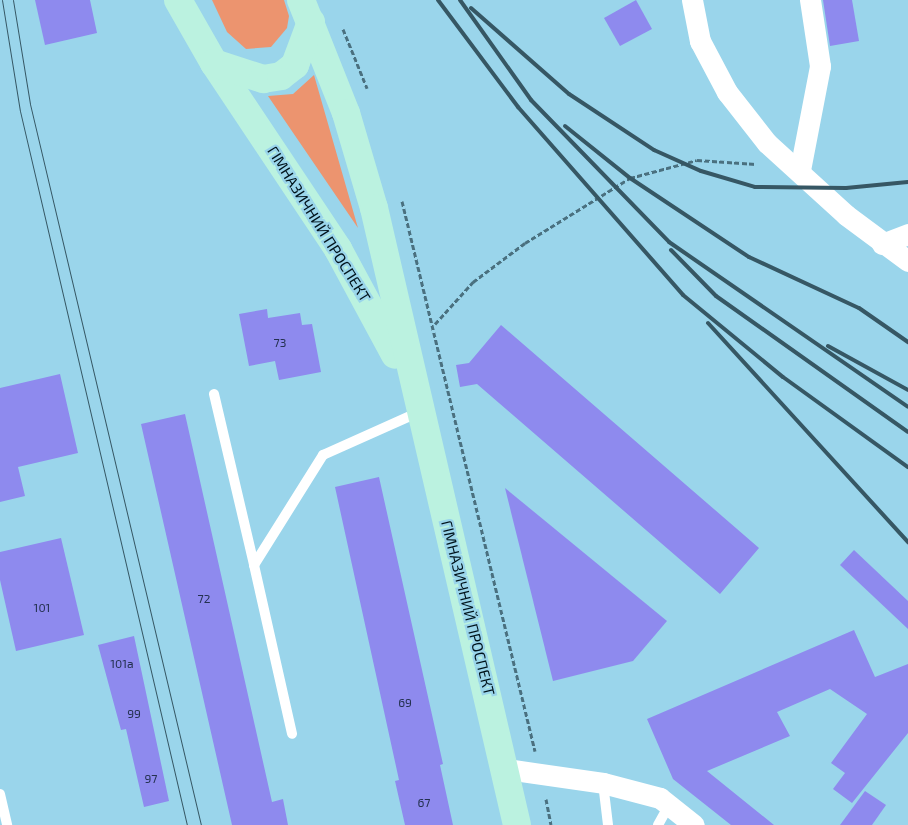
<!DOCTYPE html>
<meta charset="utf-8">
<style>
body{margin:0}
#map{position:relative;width:908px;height:825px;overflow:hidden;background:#9ad5eb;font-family:"Exo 2",sans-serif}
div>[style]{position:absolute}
.green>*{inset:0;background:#ec946f}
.building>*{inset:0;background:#8e8aee}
.path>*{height:3px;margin-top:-1.5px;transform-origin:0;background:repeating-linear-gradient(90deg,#4a707f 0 5px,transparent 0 7.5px)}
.lane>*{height:10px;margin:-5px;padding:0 5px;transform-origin:5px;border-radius:5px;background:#fff}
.street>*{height:21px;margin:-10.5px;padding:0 10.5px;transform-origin:10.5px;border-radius:10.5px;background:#fff}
.secondary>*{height:28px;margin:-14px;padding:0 14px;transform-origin:14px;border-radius:14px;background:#bbf2e0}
.tram>*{height:1px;margin:-0.5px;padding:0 0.5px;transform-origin:0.5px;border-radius:0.5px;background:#365764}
.rail>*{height:4px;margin:-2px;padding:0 2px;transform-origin:2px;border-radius:2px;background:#365764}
span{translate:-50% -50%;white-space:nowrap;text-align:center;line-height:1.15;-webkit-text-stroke:4.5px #9ad5eb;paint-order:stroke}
.number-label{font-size:12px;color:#243150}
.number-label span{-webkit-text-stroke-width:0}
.street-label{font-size:15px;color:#00131b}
</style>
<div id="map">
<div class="green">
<div style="clip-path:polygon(212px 0,284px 0,289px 16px,287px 28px,271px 47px,246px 49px,227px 32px)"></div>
<div style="clip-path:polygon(314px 75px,358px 228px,268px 96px,293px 94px)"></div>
</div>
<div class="building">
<div style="clip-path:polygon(35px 0,90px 0,97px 33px,45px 45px)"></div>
<div style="clip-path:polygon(636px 0,652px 29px,620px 46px,604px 18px)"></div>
<div style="clip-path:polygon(823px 0,852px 0,859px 41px,830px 46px)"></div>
<div style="clip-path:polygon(267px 309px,268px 318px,300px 313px,302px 325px,312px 324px,321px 372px,279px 380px,275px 361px,249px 366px,239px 314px)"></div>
<div style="clip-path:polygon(501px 325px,759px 548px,720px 594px,477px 384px,460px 387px,456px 365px,469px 363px)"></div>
<div style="clip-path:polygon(60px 374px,78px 453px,18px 467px,25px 496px,0 502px,0 388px)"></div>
<div style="clip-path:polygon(185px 414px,272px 802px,283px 799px,288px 825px,232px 825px,141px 424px)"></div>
<div style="clip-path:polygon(379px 477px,443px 764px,440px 765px,453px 825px,405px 825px,395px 781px,399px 780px,335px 487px)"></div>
<div style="clip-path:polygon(505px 488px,667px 621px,633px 661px,553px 681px)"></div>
<div style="clip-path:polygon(61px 538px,84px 635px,16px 651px,0 580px,0 552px)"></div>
<div style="clip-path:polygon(854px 550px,908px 601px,908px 629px,840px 565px)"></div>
<div style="clip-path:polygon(854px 630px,875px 677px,908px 664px,908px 733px,852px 803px,833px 789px,845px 773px,831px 763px,867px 714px,830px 689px,777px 712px,790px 736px,707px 771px,774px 825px,731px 825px,673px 779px,647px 719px)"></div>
<div style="clip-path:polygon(134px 636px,169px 801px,144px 807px,126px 729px,121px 730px,98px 645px)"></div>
<div style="clip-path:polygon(865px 791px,886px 805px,872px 825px,840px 825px)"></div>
</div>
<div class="path">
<div style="left:343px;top:29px;width:64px;rotate:67.9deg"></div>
<div style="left:402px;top:201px;width:566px;rotate:76.41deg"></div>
<div style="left:435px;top:324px;width:57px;rotate:-47.9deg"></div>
<div style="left:473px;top:282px;width:65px;rotate:-36.9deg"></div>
<div style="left:525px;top:243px;width:123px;rotate:-31.8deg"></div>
<div style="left:630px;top:178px;width:69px;rotate:-15deg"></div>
<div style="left:697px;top:160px;width:59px;rotate:3.9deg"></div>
<div style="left:546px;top:799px;width:26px;rotate:79deg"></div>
</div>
<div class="lane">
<div style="left:214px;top:394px;width:176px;rotate:76.8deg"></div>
<div style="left:254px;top:565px;width:130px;rotate:-57.9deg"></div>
<div style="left:323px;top:455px;width:105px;rotate:-24.1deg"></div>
<div style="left:254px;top:565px;width:173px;rotate:77.3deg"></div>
<div style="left:603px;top:783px;width:42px;rotate:83.2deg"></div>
<div style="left:0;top:794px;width:32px;rotate:77deg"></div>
<div style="left:658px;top:825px;width:23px;rotate:-61deg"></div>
</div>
<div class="street">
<div style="left:692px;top:0;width:42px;rotate:79deg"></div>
<div style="left:700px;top:41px;width:58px;rotate:62.1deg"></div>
<div style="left:727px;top:92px;width:65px;rotate:51.9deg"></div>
<div style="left:767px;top:143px;width:107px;rotate:42.3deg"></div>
<div style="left:846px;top:215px;width:77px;rotate:36.6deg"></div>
<div style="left:800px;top:170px;width:106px;rotate:-79.1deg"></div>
<div style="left:820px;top:66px;width:67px;rotate:-98.6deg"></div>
<div style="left:882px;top:244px;width:28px;rotate:-21deg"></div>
<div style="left:506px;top:769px;width:98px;rotate:8.2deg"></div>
<div style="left:603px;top:783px;width:59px;rotate:14.7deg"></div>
<div style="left:660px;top:798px;width:43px;rotate:38.5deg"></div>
</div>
<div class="secondary">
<div style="left:178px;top:0;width:73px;rotate:60.3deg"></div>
<div style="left:214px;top:63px;width:224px;rotate:56.3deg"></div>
<div style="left:338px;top:249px;width:120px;rotate:61.7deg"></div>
<div style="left:301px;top:0;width:122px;rotate:68.3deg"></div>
<div style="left:346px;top:113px;width:99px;rotate:73.6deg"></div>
<div style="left:374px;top:208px;width:633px;rotate:76.95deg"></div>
<div style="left:214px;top:63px;width:52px;rotate:18.1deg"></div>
<div style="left:263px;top:79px;width:18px;rotate:-9deg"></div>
<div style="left:281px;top:76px;width:18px;rotate:-38deg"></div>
<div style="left:295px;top:65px;width:46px;rotate:-69.6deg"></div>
</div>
<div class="tram">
<div style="left:2px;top:0;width:112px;rotate:80.8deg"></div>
<div style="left:20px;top:111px;width:733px;rotate:76.84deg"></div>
<div style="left:13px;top:0;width:105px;rotate:80.7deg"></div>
<div style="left:30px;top:104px;width:741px;rotate:76.66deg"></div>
</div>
<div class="rail">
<div style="left:438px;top:0;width:134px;rotate:53.2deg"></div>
<div style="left:518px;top:107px;width:250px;rotate:48.7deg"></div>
<div style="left:683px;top:295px;width:129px;rotate:39.4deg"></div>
<div style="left:783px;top:377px;width:154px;rotate:35.8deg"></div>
<div style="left:460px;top:0;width:123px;rotate:54.6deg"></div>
<div style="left:531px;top:100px;width:198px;rotate:45.8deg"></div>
<div style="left:669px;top:242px;width:290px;rotate:34.6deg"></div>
<div style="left:471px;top:8px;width:130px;rotate:41.3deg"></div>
<div style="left:569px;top:94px;width:102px;rotate:33.4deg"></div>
<div style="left:654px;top:150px;width:51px;rotate:24.1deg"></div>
<div style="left:701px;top:171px;width:56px;rotate:16.5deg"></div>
<div style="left:755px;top:187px;width:91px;rotate:0.6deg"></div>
<div style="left:846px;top:188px;width:62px;rotate:-5.5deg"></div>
<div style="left:565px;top:126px;width:83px;rotate:38.7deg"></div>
<div style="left:630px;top:178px;width:143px;rotate:33.6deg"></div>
<div style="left:749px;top:257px;width:121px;rotate:24.9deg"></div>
<div style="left:859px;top:308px;width:60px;rotate:34.8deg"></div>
<div style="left:671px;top:250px;width:64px;rotate:45.6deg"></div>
<div style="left:716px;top:296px;width:235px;rotate:35.3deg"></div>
<div style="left:708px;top:323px;width:297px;rotate:47.6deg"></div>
<div style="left:828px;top:346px;width:91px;rotate:28.8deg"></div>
</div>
<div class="number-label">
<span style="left:280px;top:343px">73</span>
<span style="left:204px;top:599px">72</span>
<span style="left:42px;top:608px">101</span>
<span style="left:122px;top:664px">101а</span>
<span style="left:405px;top:703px">69</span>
<span style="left:134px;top:714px">99</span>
<span style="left:151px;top:779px">97</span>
<span style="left:424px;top:803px">67</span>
</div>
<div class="street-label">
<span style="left:319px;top:224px;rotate:58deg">ГІМНАЗИЧНИЙ ПРОСПЕКТ</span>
<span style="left:468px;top:608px;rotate:76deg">ГІМНАЗИЧНИЙ ПРОСПЕКТ</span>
</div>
</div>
